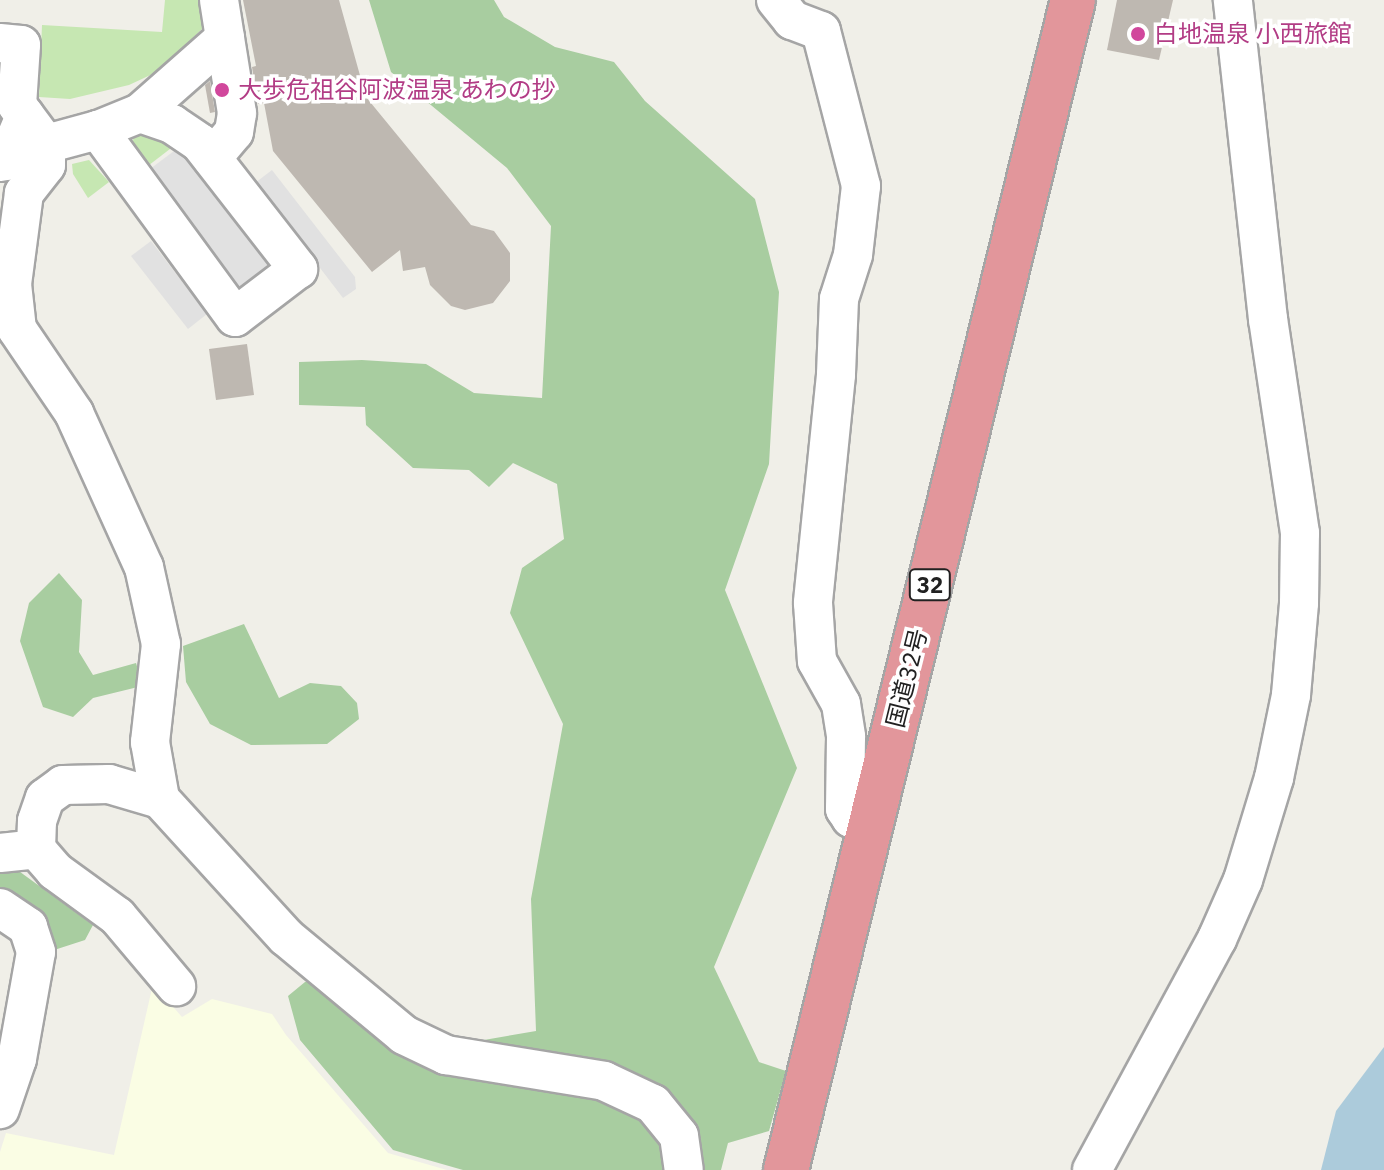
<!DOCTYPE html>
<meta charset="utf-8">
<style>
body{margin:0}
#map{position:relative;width:1384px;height:1170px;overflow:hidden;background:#f0efe8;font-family:"IBM Plex Sans","Noto Sans JP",sans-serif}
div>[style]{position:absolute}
.education>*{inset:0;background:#fafde4}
.grass>*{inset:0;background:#c6e7b2}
.forest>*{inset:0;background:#a8cda0}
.parking>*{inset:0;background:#e1e1e1}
.water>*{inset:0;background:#accbdb}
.building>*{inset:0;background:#beb8b1}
.roads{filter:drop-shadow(2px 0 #a5a5a5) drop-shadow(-2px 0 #a5a5a5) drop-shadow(0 2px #a5a5a5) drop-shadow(0 -2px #a5a5a5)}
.minor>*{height:38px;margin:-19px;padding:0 19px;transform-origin:19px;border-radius:19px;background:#fff}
.highway>*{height:44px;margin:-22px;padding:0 22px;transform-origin:22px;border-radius:22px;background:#e2969b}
.dots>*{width:22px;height:22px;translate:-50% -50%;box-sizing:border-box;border:4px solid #fff;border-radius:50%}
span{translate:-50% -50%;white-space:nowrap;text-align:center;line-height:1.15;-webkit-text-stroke:7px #fff;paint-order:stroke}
.shield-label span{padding:2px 6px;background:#fff;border:2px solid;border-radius:6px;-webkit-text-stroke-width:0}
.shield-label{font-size:22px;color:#212121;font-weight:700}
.hotel-label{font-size:24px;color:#b23c85}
.left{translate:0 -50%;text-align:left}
.street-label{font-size:24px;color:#212121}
</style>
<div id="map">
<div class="education">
<div style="clip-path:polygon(153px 984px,182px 1017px,212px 999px,272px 1014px,286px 1035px,388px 1153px,447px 1170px,0 1170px,0 1152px,6px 1133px,114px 1155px)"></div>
</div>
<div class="grass">
<div style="clip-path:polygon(165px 0,199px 0,204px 27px,159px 71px,129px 85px,70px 99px,39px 97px,42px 25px,162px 32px)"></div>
<div style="clip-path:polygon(141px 127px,179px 142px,144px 169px,131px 152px,134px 135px)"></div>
<div style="clip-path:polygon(89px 160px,109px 182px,88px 198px,73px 174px,72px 164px)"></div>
</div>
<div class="forest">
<div style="clip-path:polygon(369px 0,494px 0,504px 17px,555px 47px,614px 62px,645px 101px,755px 199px,779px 292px,769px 464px,725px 590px,797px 768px,714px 967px,759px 1062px,786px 1071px,769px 1131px,728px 1143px,721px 1170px,463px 1170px,393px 1150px,300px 1040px,288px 996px,305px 982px,329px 979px,455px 1045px,536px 1031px,531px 899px,563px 724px,510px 613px,522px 568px,564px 539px,557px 484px,513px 463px,489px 487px,469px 470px,413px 468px,366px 425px,365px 407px,299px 405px,299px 362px,362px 360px,426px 364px,474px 393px,542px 398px,551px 226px,507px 168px,391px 72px)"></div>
<div style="clip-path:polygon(59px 573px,82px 600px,79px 652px,93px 675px,136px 663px,141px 679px,138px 687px,93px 698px,73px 717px,43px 707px,20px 641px,29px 603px)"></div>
<div style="clip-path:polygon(244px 624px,279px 698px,310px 683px,341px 686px,357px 703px,359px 719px,327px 744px,251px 745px,210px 724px,186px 682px,183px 646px)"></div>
<div style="clip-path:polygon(16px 869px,93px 925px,85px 940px,48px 952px,38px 918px,20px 898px,0 888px,0 871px)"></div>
</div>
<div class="parking">
<div style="clip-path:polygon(182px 145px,275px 266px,239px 293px,146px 172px)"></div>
<div style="clip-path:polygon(272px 170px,355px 277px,356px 289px,343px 298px,255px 183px)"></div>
<div style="clip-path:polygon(151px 241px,207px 314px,188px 329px,131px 256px)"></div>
</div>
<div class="water">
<div style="clip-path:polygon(1384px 1047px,1384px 1170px,1321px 1170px,1336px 1111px)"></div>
</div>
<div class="building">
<div style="clip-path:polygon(243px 0,339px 0,366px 97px,471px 225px,494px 231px,510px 253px,510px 281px,493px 303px,465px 310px,451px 306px,430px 285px,425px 267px,403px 271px,400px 250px,372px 272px,273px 151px,264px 103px,258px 104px,252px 67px,256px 66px)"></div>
<div style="clip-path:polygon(1117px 0,1173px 0,1159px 60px,1107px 50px)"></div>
<div style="clip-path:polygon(210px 81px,215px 112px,210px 113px,205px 85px)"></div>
<div style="clip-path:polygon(247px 344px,254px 395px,216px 400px,209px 349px)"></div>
</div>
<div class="roads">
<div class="minor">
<div style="left:776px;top:0;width:26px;rotate:51deg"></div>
<div style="left:792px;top:20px;width:31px;rotate:21deg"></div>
<div style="left:821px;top:31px;width:160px;rotate:75.5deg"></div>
<div style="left:861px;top:186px;width:69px;rotate:96.6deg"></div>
<div style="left:853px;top:255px;width:46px;rotate:107.7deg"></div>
<div style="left:839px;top:299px;width:76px;rotate:92.3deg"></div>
<div style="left:836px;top:375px;width:229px;rotate:95.8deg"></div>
<div style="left:813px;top:603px;width:58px;rotate:86.1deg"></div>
<div style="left:817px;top:661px;width:49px;rotate:60.8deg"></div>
<div style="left:841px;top:704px;width:33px;rotate:81deg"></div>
<div style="left:846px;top:737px;width:72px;rotate:90.8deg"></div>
<div style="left:845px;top:809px;width:11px;rotate:56deg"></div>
<div style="left:851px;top:818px;width:22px;rotate:22deg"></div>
<div style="left:0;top:43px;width:21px;rotate:5deg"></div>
<div style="left:21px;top:45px;width:60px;rotate:93.8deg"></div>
<div style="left:17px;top:105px;width:49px;rotate:53.4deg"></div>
<div style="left:46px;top:144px;width:21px;rotate:90deg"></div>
<div style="left:46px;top:165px;width:36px;rotate:128deg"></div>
<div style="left:24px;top:193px;width:92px;rotate:97.5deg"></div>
<div style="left:12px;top:284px;width:45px;rotate:83.7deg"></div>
<div style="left:17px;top:329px;width:102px;rotate:55.8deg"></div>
<div style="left:74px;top:413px;width:169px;rotate:65.6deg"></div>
<div style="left:144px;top:567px;width:79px;rotate:77.6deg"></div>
<div style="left:161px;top:644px;width:99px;rotate:96.4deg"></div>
<div style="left:150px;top:742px;width:58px;rotate:80deg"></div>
<div style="left:140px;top:113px;width:113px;rotate:-41.4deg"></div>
<div style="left:225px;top:38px;width:38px;rotate:-99deg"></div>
<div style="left:46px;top:144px;width:54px;rotate:-15.1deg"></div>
<div style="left:98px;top:130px;width:45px;rotate:-22deg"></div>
<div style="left:140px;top:113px;width:34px;rotate:19deg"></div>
<div style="left:172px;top:124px;width:34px;rotate:34deg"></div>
<div style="left:200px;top:143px;width:160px;rotate:52.1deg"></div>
<div style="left:298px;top:269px;width:79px;rotate:142.7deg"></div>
<div style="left:235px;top:317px;width:232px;rotate:-126.2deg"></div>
<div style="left:212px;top:158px;width:34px;rotate:-50deg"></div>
<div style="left:234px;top:132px;width:19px;rotate:-81deg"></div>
<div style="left:237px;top:113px;width:76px;rotate:-99.1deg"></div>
<div style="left:0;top:162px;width:6px;rotate:-9deg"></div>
<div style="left:6px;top:161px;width:49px;rotate:-67.1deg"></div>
<div style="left:36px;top:849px;width:28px;rotate:-88deg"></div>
<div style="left:37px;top:821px;width:24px;rotate:-71deg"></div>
<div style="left:45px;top:798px;width:22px;rotate:-36deg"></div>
<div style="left:63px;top:785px;width:46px;rotate:-1.2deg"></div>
<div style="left:109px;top:784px;width:53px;rotate:16.4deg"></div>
<div style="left:160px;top:799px;width:187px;rotate:47.6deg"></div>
<div style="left:286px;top:937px;width:153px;rotate:39.7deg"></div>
<div style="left:404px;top:1035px;width:47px;rotate:25.5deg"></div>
<div style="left:446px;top:1055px;width:160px;rotate:9.3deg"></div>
<div style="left:604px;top:1081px;width:54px;rotate:25.1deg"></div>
<div style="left:653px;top:1104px;width:41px;rotate:50.9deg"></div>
<div style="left:679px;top:1136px;width:34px;rotate:82deg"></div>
<div style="left:0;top:853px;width:36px;rotate:-6deg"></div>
<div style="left:36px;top:849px;width:29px;rotate:49deg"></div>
<div style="left:55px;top:871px;width:77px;rotate:36deg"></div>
<div style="left:117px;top:916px;width:92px;rotate:49.9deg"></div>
<div style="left:0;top:908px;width:34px;rotate:34deg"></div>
<div style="left:28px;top:927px;width:26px;rotate:72deg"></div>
<div style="left:36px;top:952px;width:109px;rotate:100.1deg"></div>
<div style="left:17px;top:1059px;width:53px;rotate:108.8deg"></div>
<div style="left:1092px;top:1170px;width:263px;rotate:-61.6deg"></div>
<div style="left:1217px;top:939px;width:64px;rotate:-66.2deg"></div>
<div style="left:1243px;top:880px;width:107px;rotate:-73.1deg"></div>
<div style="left:1274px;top:778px;width:85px;rotate:-78.4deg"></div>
<div style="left:1291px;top:695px;width:92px;rotate:-85deg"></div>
<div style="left:1299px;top:603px;width:70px;rotate:-89.2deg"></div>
<div style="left:1300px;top:533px;width:216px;rotate:-98.5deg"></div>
<div style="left:1268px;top:319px;width:321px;rotate:-96.3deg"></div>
</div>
<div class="highway">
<div style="left:786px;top:1170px;width:1205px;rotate:-76.22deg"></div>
</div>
</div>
<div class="dots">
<div style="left:1138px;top:34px;background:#d1479c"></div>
<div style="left:222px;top:90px;background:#d1479c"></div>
</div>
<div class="shield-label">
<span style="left:930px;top:585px">32</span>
</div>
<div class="hotel-label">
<span class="left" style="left:1154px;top:34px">白地温泉 小西旅館</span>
<span class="left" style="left:238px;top:90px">大歩危祖谷阿波温泉 あわの抄</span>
</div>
<div class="street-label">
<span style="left:907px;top:678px;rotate:-76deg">国道32号</span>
</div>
</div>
